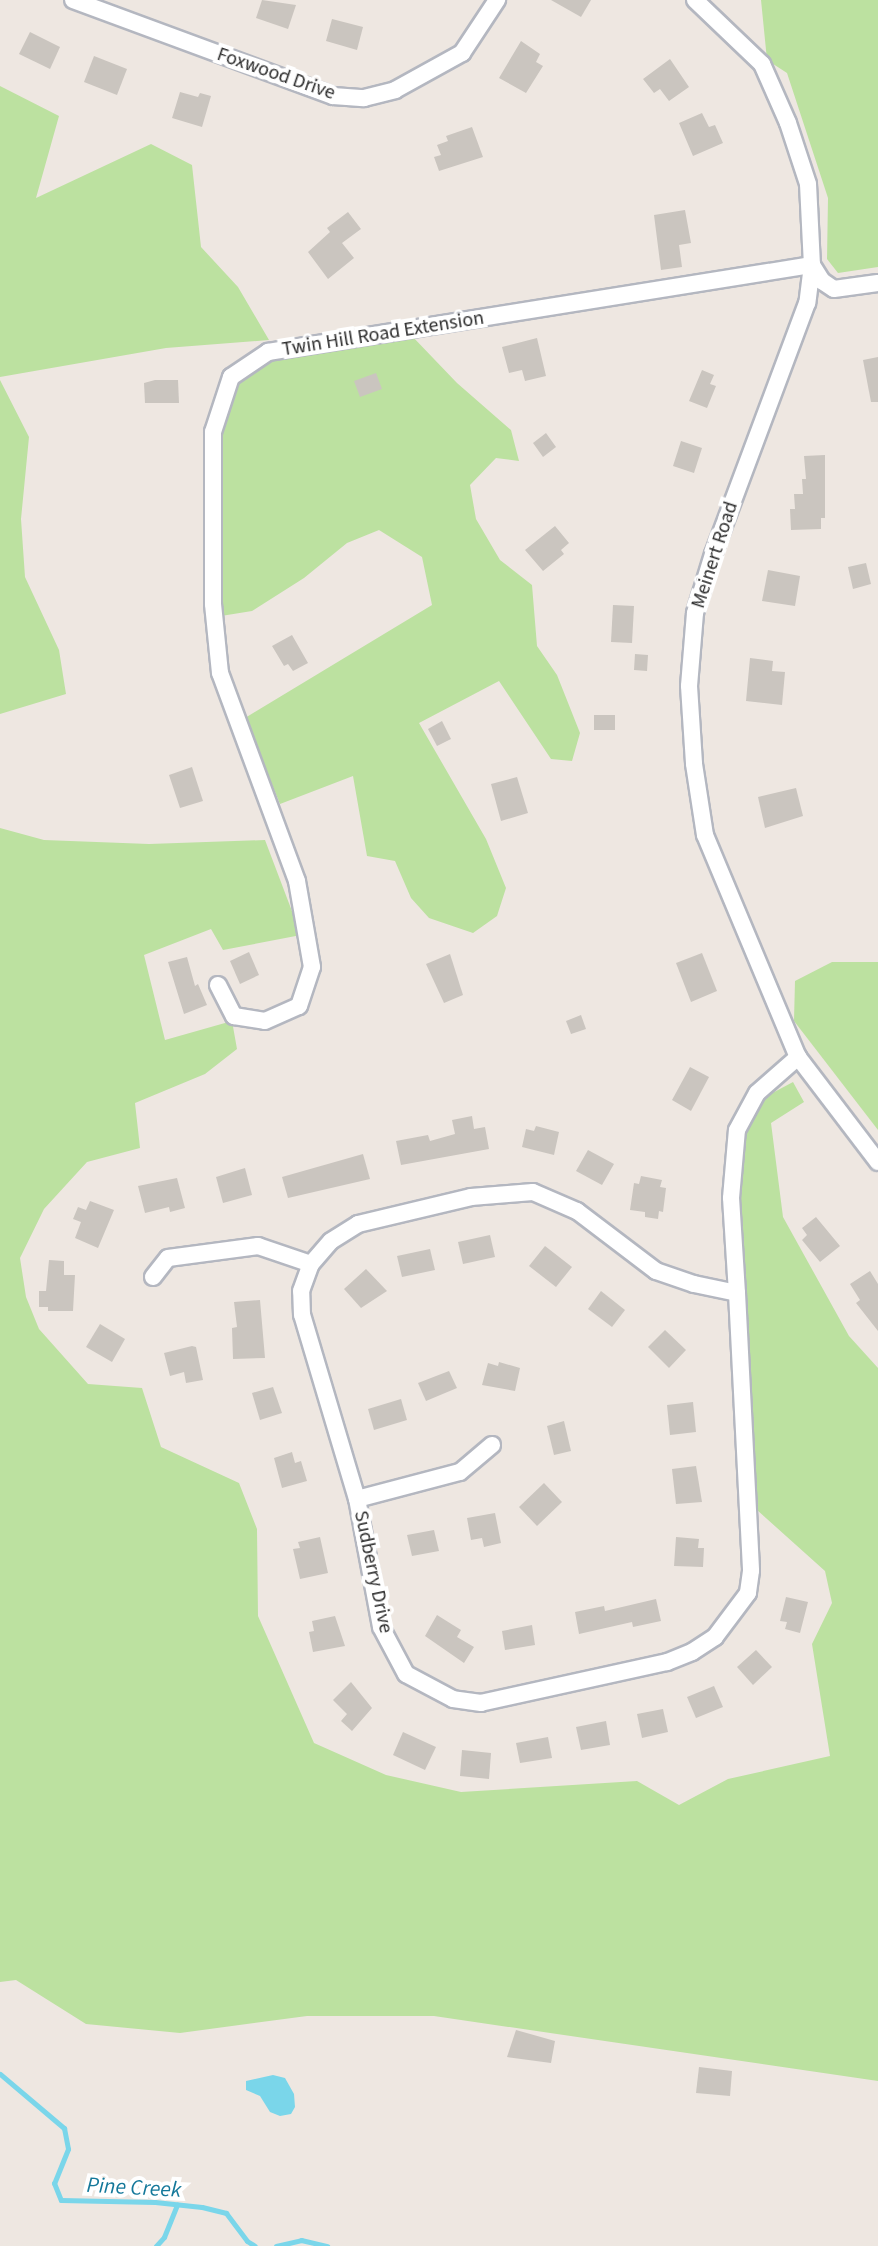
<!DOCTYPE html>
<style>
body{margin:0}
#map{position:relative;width:878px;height:2246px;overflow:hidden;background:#eee7e1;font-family:"Source Sans 3",sans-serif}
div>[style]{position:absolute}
.green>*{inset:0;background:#bce1a0}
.water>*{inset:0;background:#7ad6ea}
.stream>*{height:5px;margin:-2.5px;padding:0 2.5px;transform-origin:2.5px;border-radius:2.5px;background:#7ad6ea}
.building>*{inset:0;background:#cac5bf}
.roads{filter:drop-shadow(2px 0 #b4b7c0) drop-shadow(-2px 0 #b4b7c0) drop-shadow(0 2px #b4b7c0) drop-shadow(0 -2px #b4b7c0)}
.street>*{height:16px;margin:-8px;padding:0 8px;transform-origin:8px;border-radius:8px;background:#fff}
span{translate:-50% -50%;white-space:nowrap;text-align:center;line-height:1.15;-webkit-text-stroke:8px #fff;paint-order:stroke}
.street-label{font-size:20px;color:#2d2d2d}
.water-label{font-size:22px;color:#14789a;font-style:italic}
</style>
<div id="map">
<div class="green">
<div style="clip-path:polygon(761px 0,878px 0,878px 267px,838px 273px,827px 259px,828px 198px,787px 73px,767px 60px)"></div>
<div style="clip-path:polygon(0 86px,59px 116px,36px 198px,151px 144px,192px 165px,201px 247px,238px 287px,269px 340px,166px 348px,0 377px)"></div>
<div style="clip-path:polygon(411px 335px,457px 383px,511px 430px,519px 461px,496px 458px,470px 485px,476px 519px,500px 560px,532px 585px,537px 646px,557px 675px,580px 733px,572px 761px,551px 759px,499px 681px,419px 723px,486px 839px,506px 888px,497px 916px,473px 933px,429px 918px,411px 898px,395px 861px,367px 856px,353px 776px,280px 804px,245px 718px,432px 605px,422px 557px,379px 530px,347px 543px,304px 578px,252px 611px,221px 616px,222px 429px,239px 377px,271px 357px)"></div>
<div style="clip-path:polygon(0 380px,29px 437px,21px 519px,25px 577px,59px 650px,66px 694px,0 714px)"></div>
<div style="clip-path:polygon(0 828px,44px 840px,149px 844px,265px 840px,301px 935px,223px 950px,211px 929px,144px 955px,165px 1040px,232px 1021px,237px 1049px,205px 1074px,135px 1103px,140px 1148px,87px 1162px,44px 1209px,20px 1258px,26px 1297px,39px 1329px,88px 1384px,142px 1388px,161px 1447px,239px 1483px,257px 1529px,258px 1616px,314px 1743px,386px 1775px,461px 1792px,637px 1781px,679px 1805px,728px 1779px,830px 1756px,812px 1644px,832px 1603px,825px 1571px,757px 1510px,739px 1193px,744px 1127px,763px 1098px,793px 1082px,804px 1102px,771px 1123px,783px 1217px,849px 1336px,878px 1368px,878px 2081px,434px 2016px,307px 2016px,180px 2033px,86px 2024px,16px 1980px,0 1982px)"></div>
<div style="clip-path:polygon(832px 962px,878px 962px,878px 1130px,794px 1021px,795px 981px)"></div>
</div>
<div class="water">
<div style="clip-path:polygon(273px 2075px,285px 2078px,294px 2094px,295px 2107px,291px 2114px,280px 2116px,270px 2112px,260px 2096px,246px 2090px,246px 2081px)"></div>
</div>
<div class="stream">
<div style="left:0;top:2074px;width:84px;rotate:40.2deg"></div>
<div style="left:64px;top:2128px;width:21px;rotate:79deg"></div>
<div style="left:68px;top:2149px;width:37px;rotate:112deg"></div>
<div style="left:54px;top:2183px;width:18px;rotate:68deg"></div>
<div style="left:61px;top:2200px;width:94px;rotate:1.2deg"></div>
<div style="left:155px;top:2202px;width:47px;rotate:6.1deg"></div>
<div style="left:202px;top:2207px;width:25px;rotate:14deg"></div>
<div style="left:226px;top:2213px;width:35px;rotate:53deg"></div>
<div style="left:247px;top:2241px;width:9px;rotate:32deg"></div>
<div style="left:156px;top:2246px;width:12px;rotate:-48deg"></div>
<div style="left:164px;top:2237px;width:35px;rotate:-68deg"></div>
<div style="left:276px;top:2246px;width:26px;rotate:-13deg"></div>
<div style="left:301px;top:2240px;width:27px;rotate:13deg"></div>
</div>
<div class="building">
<div style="clip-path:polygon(262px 0,296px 5px,288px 29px,256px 18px)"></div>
<div style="clip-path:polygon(551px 0,591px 0,581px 17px)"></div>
<div style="clip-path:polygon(332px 19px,363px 27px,357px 50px,326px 41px)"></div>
<div style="clip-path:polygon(30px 32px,60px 47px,50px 69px,19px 54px)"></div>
<div style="clip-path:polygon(521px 41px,540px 54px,536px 62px,543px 66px,526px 93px,499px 78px)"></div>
<div style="clip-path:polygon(94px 56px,127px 69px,117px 95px,84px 82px)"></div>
<div style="clip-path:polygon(670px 59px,689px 87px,669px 101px,660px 89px,654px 93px,643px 79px)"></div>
<div style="clip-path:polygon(180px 92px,198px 97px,200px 93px,211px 96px,202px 127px,172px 118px)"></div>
<div style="clip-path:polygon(702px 113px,709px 127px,715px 125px,723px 143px,693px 156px,679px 123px)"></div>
<div style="clip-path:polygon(472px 127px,483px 157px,439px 171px,434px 157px,441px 155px,437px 145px,448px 141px,446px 136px)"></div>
<div style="clip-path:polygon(685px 210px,691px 243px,679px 245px,682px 267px,661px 270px,654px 215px)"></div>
<div style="clip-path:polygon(348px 212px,361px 229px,342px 243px,354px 258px,328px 279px,308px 252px,330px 232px,327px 228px)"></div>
<div style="clip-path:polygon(537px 338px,546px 376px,525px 381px,522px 370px,509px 373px,502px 347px)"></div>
<div style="clip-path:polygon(878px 357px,878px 402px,871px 402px,863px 360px)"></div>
<div style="clip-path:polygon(702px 370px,714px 375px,710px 384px,716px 386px,707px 408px,689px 401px)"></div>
<div style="clip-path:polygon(376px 373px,382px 389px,360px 397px,354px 381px)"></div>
<div style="clip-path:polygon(155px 380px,178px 380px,179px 403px,145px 403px,144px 383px)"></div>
<div style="clip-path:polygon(546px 433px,556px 447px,543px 457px,533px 443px)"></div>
<div style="clip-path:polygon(681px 441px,702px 448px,694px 473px,673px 466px)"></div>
<div style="clip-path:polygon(825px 455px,825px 518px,821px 518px,821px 529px,791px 530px,790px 509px,795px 509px,794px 494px,803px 494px,802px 479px,806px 479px,804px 456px)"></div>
<div style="clip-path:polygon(555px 526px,569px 543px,561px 550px,564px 554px,543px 571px,525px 550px)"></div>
<div style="clip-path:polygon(866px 563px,871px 584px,853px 589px,848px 567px)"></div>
<div style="clip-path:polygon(768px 570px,800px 576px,795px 606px,762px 601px)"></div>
<div style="clip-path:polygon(613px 605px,634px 606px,632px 643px,611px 642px)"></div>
<div style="clip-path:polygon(292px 635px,308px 663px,293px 671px,288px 664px,284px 666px,272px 646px)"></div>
<div style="clip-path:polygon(635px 654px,648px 655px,647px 671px,634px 670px)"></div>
<div style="clip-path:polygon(750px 658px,773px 661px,772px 671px,785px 672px,782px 705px,746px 701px)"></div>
<div style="clip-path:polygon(594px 715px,615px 715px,615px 730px,594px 730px)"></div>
<div style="clip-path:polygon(442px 721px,451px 739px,437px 746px,428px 729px)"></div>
<div style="clip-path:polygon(192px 767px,203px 801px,180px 808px,169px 775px)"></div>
<div style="clip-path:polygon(517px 777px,528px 813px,501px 821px,491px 784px)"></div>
<div style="clip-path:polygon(796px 788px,803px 816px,765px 828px,758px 797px)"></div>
<div style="clip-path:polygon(249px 952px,259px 975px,240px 984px,230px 961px)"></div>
<div style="clip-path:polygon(702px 953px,717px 991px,691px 1002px,676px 963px)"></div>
<div style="clip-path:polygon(450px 954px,463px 995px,444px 1003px,426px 964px)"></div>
<div style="clip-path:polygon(187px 957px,195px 986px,198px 984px,207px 1005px,184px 1014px,168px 962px)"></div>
<div style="clip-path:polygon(581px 1015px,586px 1029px,571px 1034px,566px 1021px)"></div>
<div style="clip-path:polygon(690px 1067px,709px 1077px,691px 1111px,672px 1100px)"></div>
<div style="clip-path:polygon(472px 1116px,474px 1129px,485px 1127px,489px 1149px,401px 1165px,396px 1141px,428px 1135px,430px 1141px,455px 1134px,452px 1120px)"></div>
<div style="clip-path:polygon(536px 1126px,559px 1132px,554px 1155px,522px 1147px,526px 1129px,534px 1131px)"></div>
<div style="clip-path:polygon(588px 1150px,614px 1164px,602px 1185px,576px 1171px)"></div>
<div style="clip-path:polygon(363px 1154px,370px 1179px,288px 1198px,282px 1177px)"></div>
<div style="clip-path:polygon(245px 1168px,252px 1195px,223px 1203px,216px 1177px)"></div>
<div style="clip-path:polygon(641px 1176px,662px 1180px,660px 1187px,666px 1188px,663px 1212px,659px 1211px,658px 1219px,645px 1217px,645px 1212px,630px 1210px,634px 1183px,639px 1184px)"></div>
<div style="clip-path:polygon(177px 1178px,185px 1208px,170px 1212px,169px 1207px,145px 1213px,138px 1186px)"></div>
<div style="clip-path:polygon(90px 1201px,114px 1210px,98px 1248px,75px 1238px,81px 1222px,73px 1219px,78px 1207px,86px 1210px)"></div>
<div style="clip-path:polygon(816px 1217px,840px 1246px,820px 1262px,802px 1240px,807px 1235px,802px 1228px)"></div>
<div style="clip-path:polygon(490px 1235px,495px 1257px,463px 1264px,458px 1242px)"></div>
<div style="clip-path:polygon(545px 1246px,572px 1267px,556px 1287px,529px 1266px)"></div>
<div style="clip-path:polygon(430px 1249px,435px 1270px,402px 1277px,397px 1256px)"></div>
<div style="clip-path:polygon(49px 1260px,64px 1261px,64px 1275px,75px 1275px,73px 1311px,48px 1311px,48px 1307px,39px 1307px,39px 1291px,46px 1291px)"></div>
<div style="clip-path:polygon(366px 1269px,387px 1291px,361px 1308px,344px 1289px)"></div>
<div style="clip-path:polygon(870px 1271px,878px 1284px,878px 1331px,856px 1303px,860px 1300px,850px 1284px)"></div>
<div style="clip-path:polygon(601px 1291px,625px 1310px,612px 1327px,588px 1309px)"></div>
<div style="clip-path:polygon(260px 1300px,265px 1358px,233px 1359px,232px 1328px,237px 1327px,234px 1302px)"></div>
<div style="clip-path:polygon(100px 1324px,125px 1339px,112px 1362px,86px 1347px)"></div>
<div style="clip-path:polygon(665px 1330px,686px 1350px,669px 1368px,648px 1347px)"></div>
<div style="clip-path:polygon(192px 1346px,196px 1347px,203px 1380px,186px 1383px,184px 1372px,170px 1376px,164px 1353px)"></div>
<div style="clip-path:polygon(499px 1362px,520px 1368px,515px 1391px,482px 1385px,488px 1363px,498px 1366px)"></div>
<div style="clip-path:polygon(449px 1371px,457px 1388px,426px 1401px,418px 1383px)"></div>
<div style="clip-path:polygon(273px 1387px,282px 1413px,260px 1420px,252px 1393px)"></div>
<div style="clip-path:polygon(401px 1399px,407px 1420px,374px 1430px,368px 1409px)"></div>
<div style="clip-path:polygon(693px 1402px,696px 1432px,670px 1435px,667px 1405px)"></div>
<div style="clip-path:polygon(564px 1421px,571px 1451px,554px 1455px,547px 1426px)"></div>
<div style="clip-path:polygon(292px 1452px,295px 1463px,301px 1461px,307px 1481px,282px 1488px,274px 1458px)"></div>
<div style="clip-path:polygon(696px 1466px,702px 1502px,676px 1504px,672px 1469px)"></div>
<div style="clip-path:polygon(544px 1483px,562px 1502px,537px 1526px,519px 1507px)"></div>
<div style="clip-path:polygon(495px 1513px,501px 1543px,484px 1547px,482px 1538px,471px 1540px,467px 1518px)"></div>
<div style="clip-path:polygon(434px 1530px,439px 1551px,412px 1556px,407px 1535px)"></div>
<div style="clip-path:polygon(320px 1537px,328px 1573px,300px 1579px,293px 1549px,300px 1548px,298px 1542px)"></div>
<div style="clip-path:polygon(676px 1537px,699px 1539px,698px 1548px,704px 1548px,703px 1567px,674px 1566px)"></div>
<div style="clip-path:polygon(786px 1597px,808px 1602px,800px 1633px,785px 1629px,787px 1622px,780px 1621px)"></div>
<div style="clip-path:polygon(656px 1599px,661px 1621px,633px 1627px,632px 1622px,579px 1634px,575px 1612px,604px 1606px,605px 1611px)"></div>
<div style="clip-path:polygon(437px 1615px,461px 1630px,457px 1637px,474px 1647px,464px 1663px,425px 1636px)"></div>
<div style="clip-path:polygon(335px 1616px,345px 1646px,313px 1652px,309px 1632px,314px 1631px,312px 1621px)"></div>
<div style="clip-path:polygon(532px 1625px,535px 1645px,505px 1650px,502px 1631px)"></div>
<div style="clip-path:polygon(756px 1650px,772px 1667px,753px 1685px,737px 1667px)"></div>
<div style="clip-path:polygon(351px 1682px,372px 1708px,352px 1731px,341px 1721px,347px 1714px,333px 1700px)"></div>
<div style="clip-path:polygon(714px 1686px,723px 1707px,696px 1718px,687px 1697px)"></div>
<div style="clip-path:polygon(663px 1709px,668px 1732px,642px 1738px,637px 1714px)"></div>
<div style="clip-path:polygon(606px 1721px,610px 1745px,581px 1750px,576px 1727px)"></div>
<div style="clip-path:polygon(403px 1732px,436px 1747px,425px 1770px,393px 1755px)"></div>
<div style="clip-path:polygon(548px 1737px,552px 1758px,520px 1763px,516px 1743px)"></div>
<div style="clip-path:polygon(462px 1750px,491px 1753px,489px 1779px,460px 1776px)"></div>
<div style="clip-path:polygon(516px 2030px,555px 2041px,551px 2063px,507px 2057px)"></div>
<div style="clip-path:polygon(699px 2067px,732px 2071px,730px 2096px,696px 2093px)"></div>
</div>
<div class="roads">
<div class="street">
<div style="left:73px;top:0;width:277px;rotate:20.3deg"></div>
<div style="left:333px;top:96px;width:31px;rotate:4deg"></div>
<div style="left:364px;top:98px;width:32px;rotate:-14deg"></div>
<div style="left:395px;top:90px;width:77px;rotate:-28.9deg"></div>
<div style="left:462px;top:53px;width:64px;rotate:-56.6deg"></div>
<div style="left:695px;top:0;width:93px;rotate:43.7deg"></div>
<div style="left:762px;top:64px;width:64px;rotate:66.2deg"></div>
<div style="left:788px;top:123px;width:64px;rotate:71.8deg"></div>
<div style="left:808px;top:184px;width:81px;rotate:87.2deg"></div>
<div style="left:812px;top:265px;width:38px;rotate:97deg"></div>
<div style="left:807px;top:303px;width:268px;rotate:110.5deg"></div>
<div style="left:713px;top:554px;width:62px;rotate:107deg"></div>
<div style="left:695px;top:613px;width:73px;rotate:94.7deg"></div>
<div style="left:689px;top:686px;width:78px;rotate:86.3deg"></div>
<div style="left:694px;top:764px;width:72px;rotate:81.2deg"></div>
<div style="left:705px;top:835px;width:241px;rotate:67.3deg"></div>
<div style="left:798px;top:1057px;width:132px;rotate:52.7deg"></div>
<div style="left:218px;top:985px;width:35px;rotate:63deg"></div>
<div style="left:234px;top:1016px;width:31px;rotate:9deg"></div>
<div style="left:265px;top:1021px;width:37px;rotate:-24deg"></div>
<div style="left:299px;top:1006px;width:41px;rotate:-71.6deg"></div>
<div style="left:312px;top:967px;width:87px;rotate:-99.9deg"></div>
<div style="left:297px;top:881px;width:222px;rotate:-110.3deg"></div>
<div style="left:220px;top:673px;width:69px;rotate:-95.8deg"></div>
<div style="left:213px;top:604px;width:172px;rotate:-90deg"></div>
<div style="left:213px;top:432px;width:58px;rotate:-71.9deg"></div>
<div style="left:231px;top:377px;width:45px;rotate:-34deg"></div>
<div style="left:268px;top:352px;width:551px;rotate:-9.09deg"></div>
<div style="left:812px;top:265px;width:19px;rotate:58deg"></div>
<div style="left:822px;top:281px;width:14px;rotate:34deg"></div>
<div style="left:834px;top:289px;width:44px;rotate:-7.8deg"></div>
<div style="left:153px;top:1277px;width:24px;rotate:-52deg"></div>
<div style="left:168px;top:1258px;width:91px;rotate:-7.6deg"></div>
<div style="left:258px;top:1246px;width:56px;rotate:18.8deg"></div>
<div style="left:737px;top:1293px;width:278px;rotate:87.1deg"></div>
<div style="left:751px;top:1571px;width:22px;rotate:98deg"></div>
<div style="left:748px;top:1593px;width:55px;rotate:126.9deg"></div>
<div style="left:715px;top:1637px;width:27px;rotate:147deg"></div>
<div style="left:692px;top:1652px;width:27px;rotate:158deg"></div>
<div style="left:667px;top:1662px;width:190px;rotate:167.6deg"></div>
<div style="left:481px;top:1703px;width:28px;rotate:-172deg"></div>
<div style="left:453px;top:1699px;width:53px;rotate:-152deg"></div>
<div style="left:406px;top:1674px;width:53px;rotate:-118deg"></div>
<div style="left:381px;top:1627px;width:130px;rotate:-100.6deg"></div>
<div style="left:357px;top:1499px;width:192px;rotate:-106.6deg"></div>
<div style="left:302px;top:1315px;width:24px;rotate:-92deg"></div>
<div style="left:301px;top:1291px;width:29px;rotate:-70deg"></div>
<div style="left:311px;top:1264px;width:30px;rotate:-49deg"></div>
<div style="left:331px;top:1241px;width:32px;rotate:-32deg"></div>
<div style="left:358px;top:1224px;width:116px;rotate:-13.4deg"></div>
<div style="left:471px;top:1197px;width:62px;rotate:-4.6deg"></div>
<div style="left:533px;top:1192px;width:48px;rotate:23.4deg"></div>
<div style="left:577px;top:1211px;width:99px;rotate:37.2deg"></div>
<div style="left:656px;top:1271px;width:40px;rotate:18.9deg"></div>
<div style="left:694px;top:1284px;width:44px;rotate:11.8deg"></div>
<div style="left:737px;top:1293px;width:95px;rotate:-93.6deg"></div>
<div style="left:731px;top:1198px;width:68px;rotate:-85deg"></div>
<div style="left:737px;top:1130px;width:42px;rotate:-61.6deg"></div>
<div style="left:757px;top:1093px;width:55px;rotate:-41.3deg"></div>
<div style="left:357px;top:1499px;width:106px;rotate:-14.7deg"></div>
<div style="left:460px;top:1472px;width:42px;rotate:-40.2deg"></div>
</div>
</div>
<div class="street-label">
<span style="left:276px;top:74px;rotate:19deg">Foxwood Drive</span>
<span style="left:383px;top:334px;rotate:-9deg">Twin Hill Road Extension</span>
<span style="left:715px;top:555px;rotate:-72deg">Meinert Road</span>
<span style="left:373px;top:1572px;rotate:78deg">Sudberry Drive</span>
</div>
<div class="water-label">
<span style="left:134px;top:2188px;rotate:3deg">Pine Creek</span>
</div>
</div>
